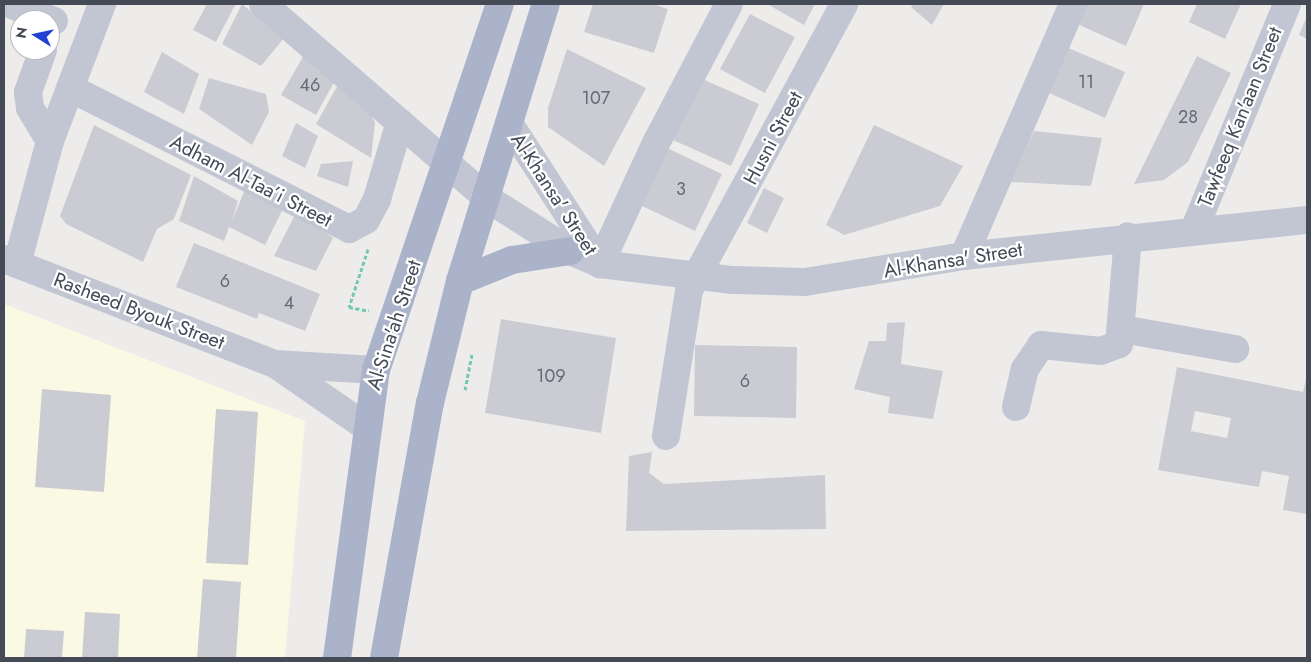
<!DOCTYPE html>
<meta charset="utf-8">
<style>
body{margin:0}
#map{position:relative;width:1311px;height:662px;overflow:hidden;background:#eeeceb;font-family:Jost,sans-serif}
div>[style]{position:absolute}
.commercial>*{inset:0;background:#faf9e3}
.building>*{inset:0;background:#cbccd3}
.path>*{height:3px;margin-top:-1.5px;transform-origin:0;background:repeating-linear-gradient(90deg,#74c7b3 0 4px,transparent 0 6.5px)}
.minor>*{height:28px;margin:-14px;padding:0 14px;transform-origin:14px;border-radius:14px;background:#c2c6d2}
.major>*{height:28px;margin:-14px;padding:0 14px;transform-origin:14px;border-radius:14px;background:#abb3ca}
span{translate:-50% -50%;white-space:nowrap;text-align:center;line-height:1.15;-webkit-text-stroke:4.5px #fff;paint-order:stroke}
.number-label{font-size:18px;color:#666a76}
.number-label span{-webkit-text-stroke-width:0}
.street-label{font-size:20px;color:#454a57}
.frame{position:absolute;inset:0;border:5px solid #454a57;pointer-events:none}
.north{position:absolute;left:10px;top:10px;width:50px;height:50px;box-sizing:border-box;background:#fff;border:1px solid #b5b7bc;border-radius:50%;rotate:280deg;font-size:14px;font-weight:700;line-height:20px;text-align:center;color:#454a57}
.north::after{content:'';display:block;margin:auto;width:18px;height:22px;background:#2041d3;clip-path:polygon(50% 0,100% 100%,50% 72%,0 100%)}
</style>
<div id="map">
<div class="commercial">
<div style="clip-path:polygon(4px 304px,305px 421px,285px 658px,4px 658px)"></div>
</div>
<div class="building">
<div style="clip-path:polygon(207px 4px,235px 5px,216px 42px,193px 30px)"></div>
<div style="clip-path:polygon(242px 4px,284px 38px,261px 66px,222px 44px)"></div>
<div style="clip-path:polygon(593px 4px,652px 4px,668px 9px,654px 53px,584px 32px)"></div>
<div style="clip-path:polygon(767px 4px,815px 4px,804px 25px)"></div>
<div style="clip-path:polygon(913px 4px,944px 4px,932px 25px,911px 7px)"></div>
<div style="clip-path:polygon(1084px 4px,1144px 4px,1126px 46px,1075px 23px)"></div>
<div style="clip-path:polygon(1197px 4px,1241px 4px,1225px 39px,1189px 22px)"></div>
<div style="clip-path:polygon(750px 14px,795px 37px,765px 93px,720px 69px)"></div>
<div style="clip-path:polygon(1307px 16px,1307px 39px,1299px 35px)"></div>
<div style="clip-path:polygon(1066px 47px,1125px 72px,1105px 118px,1047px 92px)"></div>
<div style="clip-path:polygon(567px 49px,646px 88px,604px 166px,548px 127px,548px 108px)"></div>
<div style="clip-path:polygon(162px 52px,199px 74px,184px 114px,144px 92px)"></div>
<div style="clip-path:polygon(304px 55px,338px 75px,316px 115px,281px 95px)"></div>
<div style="clip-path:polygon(1197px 56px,1231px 73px,1188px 162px,1164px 180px,1134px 184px)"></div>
<div style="clip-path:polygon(209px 78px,266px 94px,269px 112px,252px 145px,199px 109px)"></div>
<div style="clip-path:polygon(700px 78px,759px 104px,731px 166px,673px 140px)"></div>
<div style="clip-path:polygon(339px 83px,364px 103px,375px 122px,371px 158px,316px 124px)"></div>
<div style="clip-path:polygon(296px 123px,318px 136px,305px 168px,282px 156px)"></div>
<div style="clip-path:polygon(94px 125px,191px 175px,174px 219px,157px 229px,143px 262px,66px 224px,60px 216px)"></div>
<div style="clip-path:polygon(874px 125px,963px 166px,940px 206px,844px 235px,826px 225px)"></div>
<div style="clip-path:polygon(1034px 131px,1102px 138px,1091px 186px,1010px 182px)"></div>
<div style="clip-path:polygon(667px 148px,722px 174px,695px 231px,640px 205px)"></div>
<div style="clip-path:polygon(353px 161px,348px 187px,317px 176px,321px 164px)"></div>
<div style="clip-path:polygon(194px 176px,238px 201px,232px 221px,248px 182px,286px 203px,265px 245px,229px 227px,224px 241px,179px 221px)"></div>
<div style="clip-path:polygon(764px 188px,784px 198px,767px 233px,747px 223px)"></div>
<div style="clip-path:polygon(297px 211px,333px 238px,316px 271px,274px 256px)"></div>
<div style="clip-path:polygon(194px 243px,320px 294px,305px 331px,259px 313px,257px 319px,176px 287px)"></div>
<div style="clip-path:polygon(501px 319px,616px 338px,601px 433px,485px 413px)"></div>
<div style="clip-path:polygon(905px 322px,901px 364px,943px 371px,933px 419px,888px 413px,890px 397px,854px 389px,869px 341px,886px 341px,887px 323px)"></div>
<div style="clip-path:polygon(695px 345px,797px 347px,796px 418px,694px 416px)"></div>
<div style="clip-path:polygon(evenodd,1177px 367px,1303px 392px,1307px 375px,1307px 514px,1283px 510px,1289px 476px,1262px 471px,1259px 487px,1158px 470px,1177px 367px,1195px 411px,1231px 418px,1227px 438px,1191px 431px,1195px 411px)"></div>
<div style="clip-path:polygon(42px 389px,111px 395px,104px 492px,35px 487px)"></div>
<div style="clip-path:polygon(216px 409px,258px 412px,248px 565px,206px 563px)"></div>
<div style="clip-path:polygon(652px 452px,649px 473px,664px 484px,825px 475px,826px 529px,626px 531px,629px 456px)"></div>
<div style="clip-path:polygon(203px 579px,241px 582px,236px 658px,197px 658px)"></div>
<div style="clip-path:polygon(85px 612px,120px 614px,118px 658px,82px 658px)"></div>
<div style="clip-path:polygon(26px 629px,64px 631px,62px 658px,24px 658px)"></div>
</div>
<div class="path">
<div style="left:368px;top:249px;width:61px;rotate:108.1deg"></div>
<div style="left:349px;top:307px;width:20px;rotate:11deg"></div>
<div style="left:465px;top:390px;width:38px;rotate:-79deg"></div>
</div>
<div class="minor">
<div style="left:9px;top:4px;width:48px;rotate:20.7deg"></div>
<div style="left:263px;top:4px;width:298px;rotate:40.9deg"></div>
<div style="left:488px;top:199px;width:97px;rotate:32.4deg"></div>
<div style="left:570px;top:251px;width:33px;rotate:23deg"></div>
<div style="left:600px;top:264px;width:134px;rotate:6.9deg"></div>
<div style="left:733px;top:280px;width:72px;rotate:1.6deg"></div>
<div style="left:805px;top:282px;width:161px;rotate:-9.3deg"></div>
<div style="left:964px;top:256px;width:345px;rotate:-6deg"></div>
<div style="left:43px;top:50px;width:45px;rotate:109.7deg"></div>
<div style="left:28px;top:92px;width:16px;rotate:83deg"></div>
<div style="left:30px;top:108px;width:39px;rotate:59deg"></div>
<div style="left:70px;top:88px;width:313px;rotate:26.8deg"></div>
<div style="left:349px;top:229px;width:19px;rotate:-28deg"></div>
<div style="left:366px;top:220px;width:24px;rotate:-62deg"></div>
<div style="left:377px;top:199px;width:80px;rotate:-73.4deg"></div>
<div style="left:509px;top:123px;width:168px;rotate:57.2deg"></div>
<div style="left:1194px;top:230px;width:244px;rotate:-67.6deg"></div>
<div style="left:964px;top:256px;width:275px;rotate:-66.6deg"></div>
<div style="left:4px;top:259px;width:291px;rotate:21.2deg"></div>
<div style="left:275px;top:364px;width:109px;rotate:34.6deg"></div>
<div style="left:17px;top:264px;width:127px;rotate:-75deg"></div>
<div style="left:50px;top:141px;width:147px;rotate:-69.2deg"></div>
<div style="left:600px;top:264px;width:133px;rotate:-65.2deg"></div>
<div style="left:656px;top:143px;width:157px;rotate:-62.3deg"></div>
<div style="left:1122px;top:329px;width:115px;rotate:10deg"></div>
<div style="left:275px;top:364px;width:101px;rotate:3.4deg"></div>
<div style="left:1016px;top:407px;width:39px;rotate:-77deg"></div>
<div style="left:1025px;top:369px;width:29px;rotate:-56deg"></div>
<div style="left:1041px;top:345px;width:60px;rotate:5.7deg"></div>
<div style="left:1101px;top:351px;width:19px;rotate:-21deg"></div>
<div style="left:1119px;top:344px;width:108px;rotate:-85.2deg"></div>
<div style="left:666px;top:436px;width:148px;rotate:-81deg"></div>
<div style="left:689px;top:290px;width:325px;rotate:-61.5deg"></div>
</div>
<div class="major">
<div style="left:460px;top:281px;width:56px;rotate:-22deg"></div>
<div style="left:512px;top:260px;width:59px;rotate:-8.8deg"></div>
<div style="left:337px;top:658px;width:291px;rotate:-82.3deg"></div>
<div style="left:376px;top:370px;width:386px;rotate:-71.3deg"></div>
<div style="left:384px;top:658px;width:259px;rotate:-79.8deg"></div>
<div style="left:430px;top:403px;width:126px;rotate:-76.2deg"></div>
<div style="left:460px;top:281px;width:290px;rotate:-72.8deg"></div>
</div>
<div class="number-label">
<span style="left:1086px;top:82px">11</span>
<span style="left:310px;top:85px">46</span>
<span style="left:596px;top:98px">107</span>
<span style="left:1188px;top:117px">28</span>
<span style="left:681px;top:189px">3</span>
<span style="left:225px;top:281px">6</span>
<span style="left:289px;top:303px">4</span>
<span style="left:551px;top:376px">109</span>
<span style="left:745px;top:381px">6</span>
</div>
<div class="street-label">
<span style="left:1240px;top:117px;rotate:-68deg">Tawfeeq Kan'aan Street</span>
<span style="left:773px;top:138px;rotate:-62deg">Husni Street</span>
<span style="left:251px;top:181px;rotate:27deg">Adham Al-Taa’i Street</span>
<span style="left:554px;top:194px;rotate:57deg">Al-Khansa' Street</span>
<span style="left:953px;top:260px;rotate:-9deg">Al-Khansa' Street</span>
<span style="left:139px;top:311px;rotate:21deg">Rasheed Byouk Street</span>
<span style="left:394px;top:325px;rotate:-72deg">Al-Sina'ah Street</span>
</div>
<div class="frame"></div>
<div class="north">N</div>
</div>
